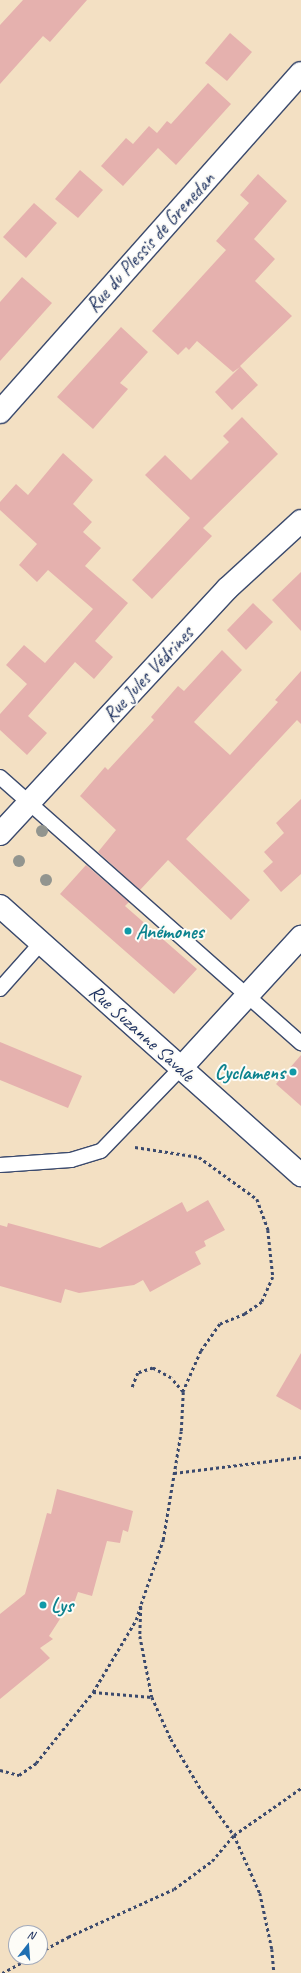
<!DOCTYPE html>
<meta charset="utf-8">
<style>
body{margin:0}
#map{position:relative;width:301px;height:1973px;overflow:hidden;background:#f3e0c3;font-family:Caveat,sans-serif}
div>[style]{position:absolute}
.building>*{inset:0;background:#e5b1ae}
.path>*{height:2.5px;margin-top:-1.25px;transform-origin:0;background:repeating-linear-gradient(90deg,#3b4a6d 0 3px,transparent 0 6px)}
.roads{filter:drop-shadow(1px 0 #3b4a6d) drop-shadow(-1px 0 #3b4a6d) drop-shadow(0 1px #3b4a6d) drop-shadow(0 -1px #3b4a6d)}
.lane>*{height:14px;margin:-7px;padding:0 7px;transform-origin:7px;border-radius:7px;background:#fff}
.street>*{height:22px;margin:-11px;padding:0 11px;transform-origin:11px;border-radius:11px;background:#fff}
.trees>*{width:12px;height:12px;margin:-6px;border-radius:50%;background:#92958f}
.dots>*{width:11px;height:11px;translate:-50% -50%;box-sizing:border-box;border:2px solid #fdfcf7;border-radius:50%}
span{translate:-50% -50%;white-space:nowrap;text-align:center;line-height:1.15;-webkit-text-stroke:4px #fdfcf7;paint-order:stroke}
.street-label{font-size:20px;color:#1b2f5e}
.culture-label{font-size:20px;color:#0d838f;font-weight:700}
.left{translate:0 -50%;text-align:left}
.right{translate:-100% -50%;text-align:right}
.north{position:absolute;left:8px;top:1925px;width:40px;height:40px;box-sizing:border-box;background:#fdfcf7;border:1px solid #a3aaba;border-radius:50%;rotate:17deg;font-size:11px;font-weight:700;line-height:16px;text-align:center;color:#1b2f5e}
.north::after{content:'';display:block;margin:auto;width:14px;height:18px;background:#1f6fb2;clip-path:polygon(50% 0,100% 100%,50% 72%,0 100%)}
</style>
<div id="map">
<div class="building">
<div style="clip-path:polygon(23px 0,87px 0,50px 42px,43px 36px,0 84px,0 25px)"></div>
<div style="clip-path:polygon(230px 33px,252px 52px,227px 81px,205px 63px)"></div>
<div style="clip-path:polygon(208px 83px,231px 104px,176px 165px,158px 148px,123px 186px,101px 166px,126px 138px,133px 144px,149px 126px,157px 133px,167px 121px,171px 124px)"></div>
<div style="clip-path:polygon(80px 170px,103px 190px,78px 218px,55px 199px)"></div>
<div style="clip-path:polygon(258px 174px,287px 201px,254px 239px,275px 259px,255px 281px,292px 316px,240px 366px,258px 385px,232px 410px,215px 392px,240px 367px,233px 372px,197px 341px,189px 350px,186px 347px,178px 355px,152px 331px,226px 250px,216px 241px,249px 203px,240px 195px)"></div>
<div style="clip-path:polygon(34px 203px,57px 223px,26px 258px,3px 237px)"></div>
<div style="clip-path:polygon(22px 277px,52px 303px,0 361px,0 302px)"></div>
<div style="clip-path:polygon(121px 327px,148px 352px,120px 383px,128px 389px,93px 429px,57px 397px)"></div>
<div style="clip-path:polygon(242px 417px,278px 454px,203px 528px,212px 536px,152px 599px,132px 580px,190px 518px,145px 475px,165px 455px,191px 480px,229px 442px,223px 436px)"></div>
<div style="clip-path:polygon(63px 453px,93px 480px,73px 504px,92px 522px,83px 532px,101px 548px,85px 566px,128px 603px,95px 641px,113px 657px,94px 679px,75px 662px,28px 716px,47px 733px,27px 755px,0 730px,0 714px,27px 684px,6px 665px,24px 645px,45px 663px,93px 609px,48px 570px,37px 582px,19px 565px,37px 544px,0 510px,0 502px,16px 484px,28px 495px)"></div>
<div style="clip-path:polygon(301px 572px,301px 631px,272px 600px)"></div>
<div style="clip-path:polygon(253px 603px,273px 622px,246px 650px,227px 630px)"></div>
<div style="clip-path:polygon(222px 650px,242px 670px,194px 722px,230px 755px,278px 702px,275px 700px,301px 671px,301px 724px,297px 720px,186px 839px,250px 900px,231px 920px,168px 860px,140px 890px,98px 852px,116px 830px,80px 796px,105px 767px,108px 770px,154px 720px,151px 717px,178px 686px,184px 691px)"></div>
<div style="clip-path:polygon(301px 799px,301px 874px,281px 892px,263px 871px,273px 862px,264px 852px,284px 833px,276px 823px)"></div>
<div style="clip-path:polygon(86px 865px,129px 902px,125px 906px,197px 969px,174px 994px,60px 894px)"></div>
<div style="clip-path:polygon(0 1042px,82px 1076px,68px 1108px,0 1080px)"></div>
<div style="clip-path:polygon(301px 1055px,301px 1106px,276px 1084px)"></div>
<div style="clip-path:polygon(208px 1200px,225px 1230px,204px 1241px,206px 1246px,195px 1252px,201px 1264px,150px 1292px,143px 1280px,134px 1285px,79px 1293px,65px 1289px,61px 1303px,0 1286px,0 1225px,7px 1227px,8px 1223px,100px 1248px,182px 1202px,187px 1212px)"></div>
<div style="clip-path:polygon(301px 1353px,301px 1410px,276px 1396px)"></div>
<div style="clip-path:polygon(57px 1489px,133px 1511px,128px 1532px,123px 1530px,120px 1543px,107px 1541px,92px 1596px,78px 1592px,73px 1606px,69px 1605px,49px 1636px,53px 1639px,40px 1648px,50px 1658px,0 1699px,0 1614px,25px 1594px,47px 1513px,51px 1514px)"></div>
</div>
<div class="path">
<div style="left:135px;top:1147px;width:65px;rotate:8.9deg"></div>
<div style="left:199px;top:1157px;width:72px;rotate:35.9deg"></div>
<div style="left:257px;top:1199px;width:33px;rotate:70deg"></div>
<div style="left:268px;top:1230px;width:47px;rotate:83.9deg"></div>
<div style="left:273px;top:1277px;width:27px;rotate:114deg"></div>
<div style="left:262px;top:1302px;width:21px;rotate:145deg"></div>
<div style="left:245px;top:1314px;width:27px;rotate:158deg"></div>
<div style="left:220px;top:1324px;width:33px;rotate:125deg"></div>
<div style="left:201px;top:1351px;width:45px;rotate:113.7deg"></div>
<div style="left:174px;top:1473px;width:128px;rotate:-7.2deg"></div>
<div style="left:141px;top:1607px;width:29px;rotate:92deg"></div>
<div style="left:140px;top:1636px;width:62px;rotate:78.9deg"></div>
<div style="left:152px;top:1697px;width:46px;rotate:65.7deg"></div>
<div style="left:171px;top:1739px;width:61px;rotate:59.2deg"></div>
<div style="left:202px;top:1791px;width:54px;rotate:54deg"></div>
<div style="left:234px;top:1835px;width:64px;rotate:65.9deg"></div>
<div style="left:260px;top:1893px;width:57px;rotate:77.9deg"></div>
<div style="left:272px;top:1949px;width:24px;rotate:85deg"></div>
<div style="left:93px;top:1692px;width:59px;rotate:4.8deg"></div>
<div style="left:0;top:1770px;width:20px;rotate:15deg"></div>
<div style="left:19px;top:1775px;width:21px;rotate:-35deg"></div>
<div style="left:36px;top:1763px;width:91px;rotate:-51.2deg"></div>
<div style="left:93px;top:1692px;width:84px;rotate:-59.2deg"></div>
<div style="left:136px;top:1620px;width:17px;rotate:-73deg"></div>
<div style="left:141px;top:1604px;width:68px;rotate:-71deg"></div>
<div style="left:163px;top:1540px;width:110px;rotate:-80.6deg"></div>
<div style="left:181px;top:1431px;width:39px;rotate:-87deg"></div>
<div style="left:183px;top:1392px;width:18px;rotate:-131deg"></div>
<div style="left:171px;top:1378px;width:21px;rotate:-151deg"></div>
<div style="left:153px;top:1368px;width:16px;rotate:162deg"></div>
<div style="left:138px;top:1373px;width:16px;rotate:112deg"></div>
<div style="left:40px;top:1952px;width:32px;rotate:-28deg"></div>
<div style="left:68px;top:1937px;width:116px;rotate:-24.4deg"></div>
<div style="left:174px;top:1889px;width:47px;rotate:-36.4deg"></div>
<div style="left:212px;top:1861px;width:34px;rotate:-50deg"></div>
<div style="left:234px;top:1835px;width:82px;rotate:-35deg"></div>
<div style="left:2px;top:1973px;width:34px;rotate:-28deg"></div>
</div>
<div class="roads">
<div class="lane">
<div style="left:0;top:777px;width:402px;rotate:41.5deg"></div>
<div style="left:0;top:989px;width:62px;rotate:-48.3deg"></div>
<div style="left:0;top:1165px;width:71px;rotate:-4deg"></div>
<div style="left:71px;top:1160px;width:31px;rotate:-17deg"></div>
<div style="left:101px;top:1151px;width:115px;rotate:-46.1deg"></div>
</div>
<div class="street">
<div style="left:0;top:412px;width:453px;rotate:-48.4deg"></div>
<div style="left:0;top:834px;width:335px;rotate:-47.2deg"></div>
<div style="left:228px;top:588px;width:99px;rotate:-42.5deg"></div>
<div style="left:0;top:906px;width:404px;rotate:41.8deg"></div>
<div style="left:181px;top:1068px;width:178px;rotate:-47.5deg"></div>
</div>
</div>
<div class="trees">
<div style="left:42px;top:831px"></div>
<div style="left:19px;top:861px"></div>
<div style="left:46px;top:880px"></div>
</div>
<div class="dots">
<div style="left:128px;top:931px;background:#0f9aa8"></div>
<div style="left:293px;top:1072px;background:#0f9aa8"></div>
<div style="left:43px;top:1605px;background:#0f9aa8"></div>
</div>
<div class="street-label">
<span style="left:150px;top:242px;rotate:-48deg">Rue du Plessis de Grenedan</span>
<span style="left:148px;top:674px;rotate:-47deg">Rue Jules Védrines</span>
<span style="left:142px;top:1033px;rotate:42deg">Rue Suzanne Savale</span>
</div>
<div class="culture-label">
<span class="left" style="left:136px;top:931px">Anémones</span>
<span class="right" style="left:285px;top:1072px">Cyclamens</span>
<span class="left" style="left:51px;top:1605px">Lys</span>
</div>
<div class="north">N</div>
</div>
